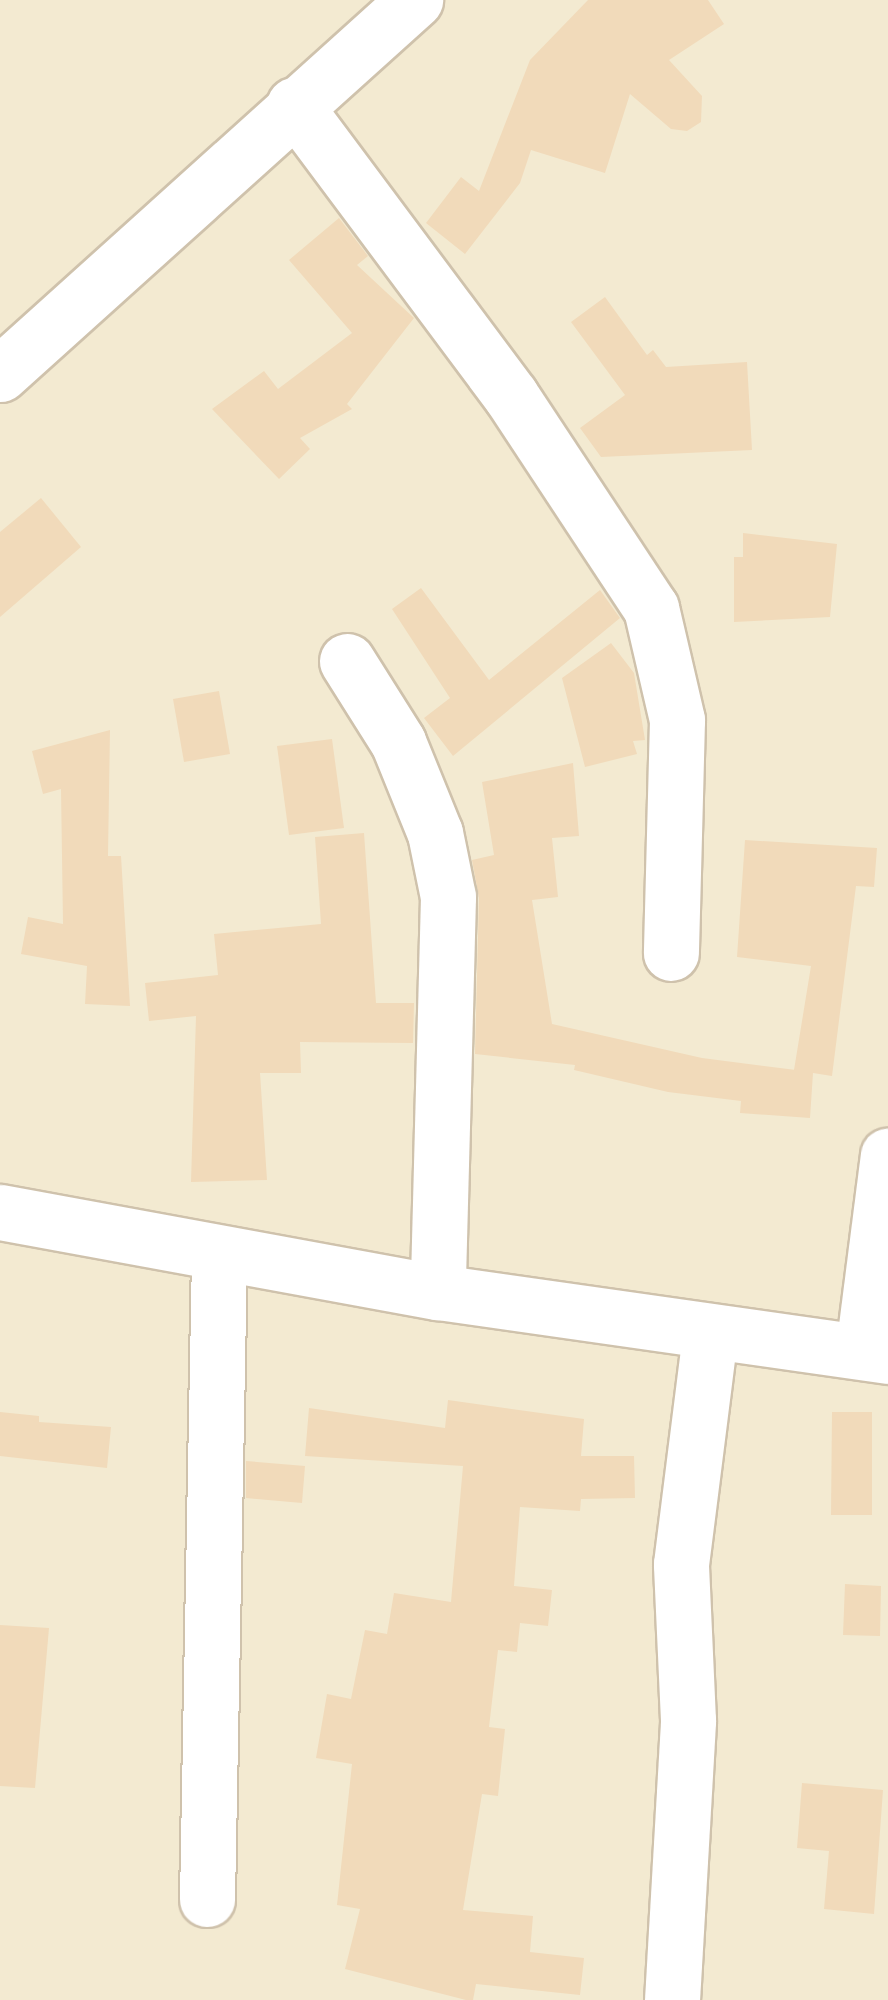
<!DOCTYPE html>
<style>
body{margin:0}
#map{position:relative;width:888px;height:2000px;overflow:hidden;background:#fcf7e2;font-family:"Asap Condensed",sans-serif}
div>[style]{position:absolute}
.residential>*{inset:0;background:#f3ead1}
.building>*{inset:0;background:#f1daba}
.roads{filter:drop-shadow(2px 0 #cfc2ac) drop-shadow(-2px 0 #cfc2ac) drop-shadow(0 2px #cfc2ac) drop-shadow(0 -2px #cfc2ac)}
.street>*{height:55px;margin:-27.5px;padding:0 27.5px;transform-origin:27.5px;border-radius:27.5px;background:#fff}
span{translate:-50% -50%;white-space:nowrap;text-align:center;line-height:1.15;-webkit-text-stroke:8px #fffae8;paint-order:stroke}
</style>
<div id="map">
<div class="residential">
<div style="clip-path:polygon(0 0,888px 0,888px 2000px,0 2000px)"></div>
</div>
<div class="building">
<div style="clip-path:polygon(588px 0,708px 0,724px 24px,669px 60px,702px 96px,701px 122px,687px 131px,671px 129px,630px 94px,605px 173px,531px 150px,520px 183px,465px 254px,426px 223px,461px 177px,479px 191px,530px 60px)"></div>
<div style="clip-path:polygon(339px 218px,368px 256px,357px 265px,414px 318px,347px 404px,352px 409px,300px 438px,310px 449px,279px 479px,212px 409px,264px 371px,278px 389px,352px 333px,289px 260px)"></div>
<div style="clip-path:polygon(605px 297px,647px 355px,653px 350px,666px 367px,747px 362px,752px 450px,601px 457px,580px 428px,625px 395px,571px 322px)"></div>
<div style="clip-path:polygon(41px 498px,81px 547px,0 617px,0 532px)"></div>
<div style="clip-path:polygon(743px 533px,837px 544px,830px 617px,734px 622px,734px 557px,743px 557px)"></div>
<div style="clip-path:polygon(421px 588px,489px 680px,600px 590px,620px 618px,453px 756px,424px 718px,450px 698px,392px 609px)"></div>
<div style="clip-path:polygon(611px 643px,634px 673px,645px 740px,633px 741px,637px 754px,585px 767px,562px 678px)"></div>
<div style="clip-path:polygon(219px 691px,230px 754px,184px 762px,173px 699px)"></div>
<div style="clip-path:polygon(110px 730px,108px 856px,121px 856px,130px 1006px,85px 1004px,87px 966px,21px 954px,28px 917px,63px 924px,61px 789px,43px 794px,32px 751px)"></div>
<div style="clip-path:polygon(332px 739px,344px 828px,289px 835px,277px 746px)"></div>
<div style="clip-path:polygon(573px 763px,579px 836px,552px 838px,558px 897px,532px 900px,552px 1024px,702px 1058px,804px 1071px,794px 1070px,811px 966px,737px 957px,745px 840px,877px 848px,874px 887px,856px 886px,832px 1076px,813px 1073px,810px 1118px,740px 1113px,741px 1101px,668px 1092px,574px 1070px,575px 1065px,475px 1054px,479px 898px,472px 860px,494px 855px,482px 782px)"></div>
<div style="clip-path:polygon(364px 833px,376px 1003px,414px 1003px,413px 1043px,300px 1042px,301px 1073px,260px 1073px,267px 1180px,191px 1182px,196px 1016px,149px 1021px,145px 983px,218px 975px,214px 934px,321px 924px,315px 837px)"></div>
<div style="clip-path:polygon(448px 1400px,584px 1419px,581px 1456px,634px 1456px,635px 1498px,581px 1499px,580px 1511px,520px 1507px,514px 1586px,552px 1590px,548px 1626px,520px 1623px,517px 1652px,498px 1650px,489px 1727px,505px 1729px,498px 1796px,482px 1794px,463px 1910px,533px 1916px,530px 1952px,584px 1958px,580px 1995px,476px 1984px,473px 2000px,466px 2000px,345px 1969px,360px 1909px,337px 1905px,352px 1764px,316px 1758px,327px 1694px,351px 1699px,365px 1630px,387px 1634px,394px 1593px,451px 1602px,463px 1466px,305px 1456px,309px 1408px,445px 1428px)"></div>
<div style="clip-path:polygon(0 1412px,39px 1416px,39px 1422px,111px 1427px,107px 1468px,0 1456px)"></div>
<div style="clip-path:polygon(832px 1412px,872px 1412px,872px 1515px,831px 1515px)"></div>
<div style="clip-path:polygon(246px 1461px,305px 1466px,302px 1503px,246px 1498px)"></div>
<div style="clip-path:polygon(845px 1584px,881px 1586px,880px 1636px,843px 1635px)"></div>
<div style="clip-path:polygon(0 1625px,49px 1628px,35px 1788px,0 1786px)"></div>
<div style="clip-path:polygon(802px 1783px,883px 1790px,874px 1914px,824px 1909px,829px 1851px,797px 1848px)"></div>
</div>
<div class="roads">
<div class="street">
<div style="left:294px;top:105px;width:363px;rotate:53.3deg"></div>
<div style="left:511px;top:396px;width:254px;rotate:56.6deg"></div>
<div style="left:651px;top:608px;width:115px;rotate:76.9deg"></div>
<div style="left:677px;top:720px;width:233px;rotate:91.5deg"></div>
<div style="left:0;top:374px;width:559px;rotate:-42.03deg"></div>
<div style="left:347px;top:661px;width:96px;rotate:57.8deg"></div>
<div style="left:398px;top:742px;width:98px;rotate:67.9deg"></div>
<div style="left:435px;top:833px;width:65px;rotate:78.5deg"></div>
<div style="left:448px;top:897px;width:395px;rotate:91.5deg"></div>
<div style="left:0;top:1212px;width:445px;rotate:10.4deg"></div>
<div style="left:438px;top:1292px;width:455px;rotate:8.1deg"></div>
<div style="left:863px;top:1350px;width:196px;rotate:-82.7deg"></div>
<div style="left:207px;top:1899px;width:644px;rotate:-88.93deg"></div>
<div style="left:672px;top:2000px;width:280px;rotate:-86.7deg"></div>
<div style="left:688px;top:1720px;width:156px;rotate:-92.6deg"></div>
<div style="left:681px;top:1564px;width:232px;rotate:-82.8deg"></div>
</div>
</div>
</div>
